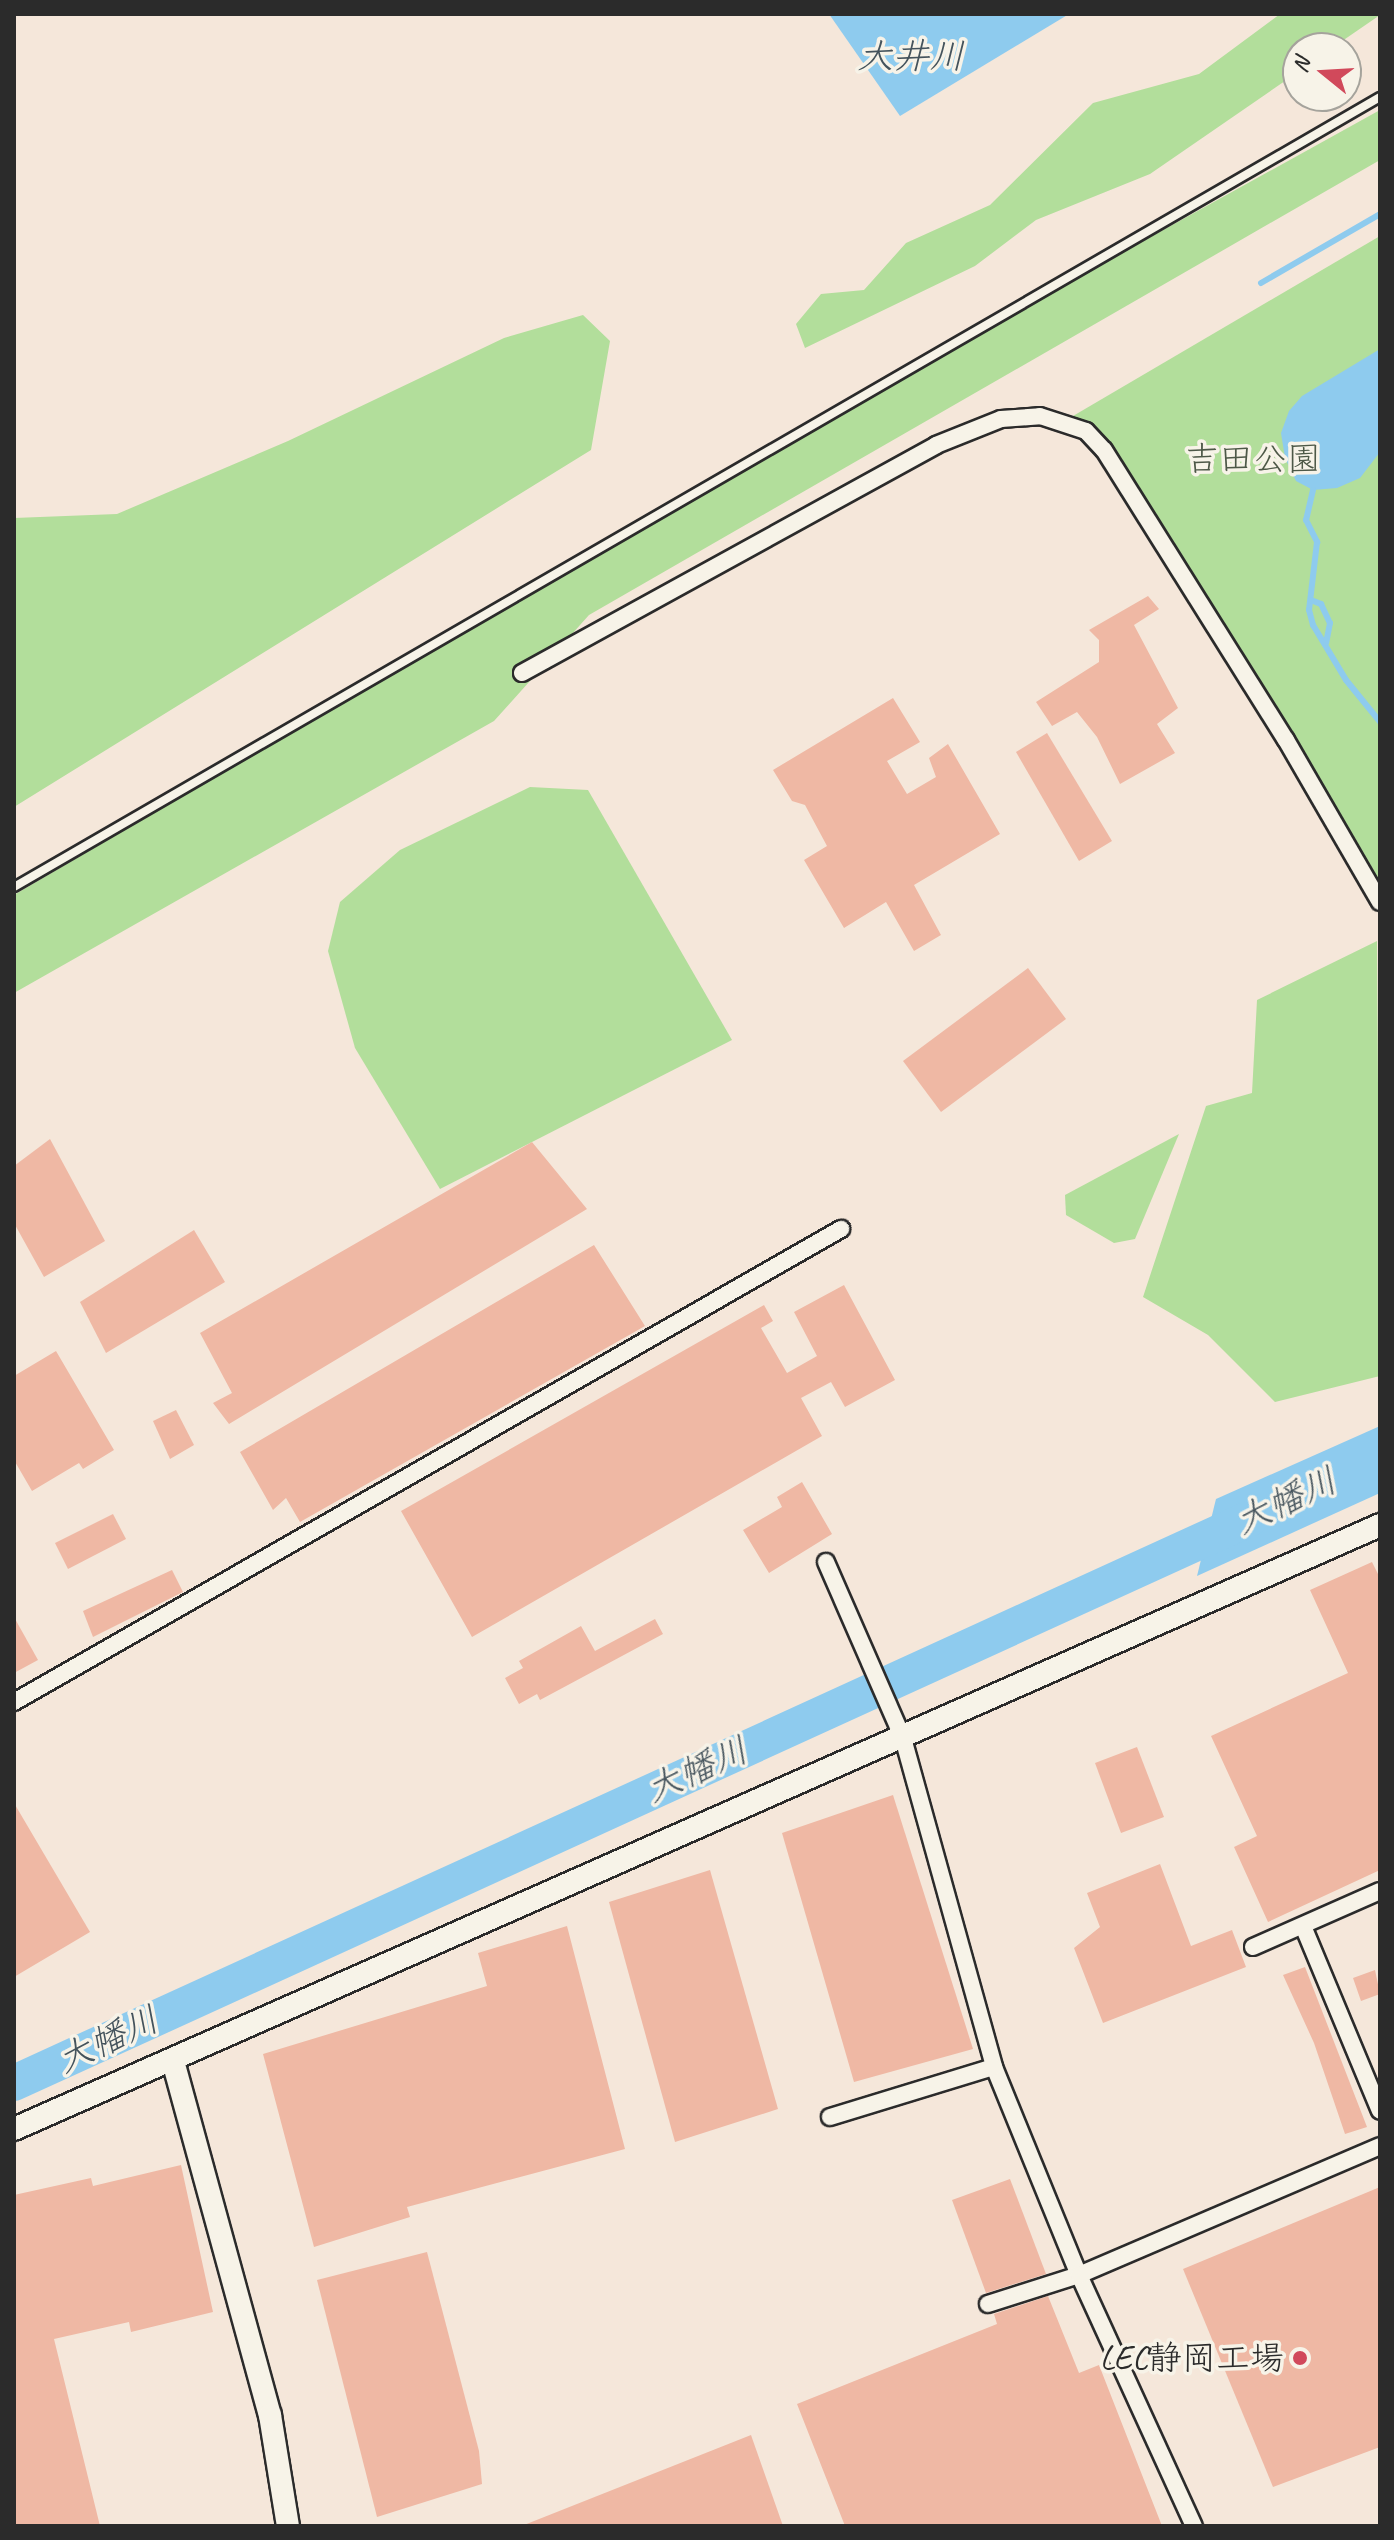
<!DOCTYPE html>
<meta charset="utf-8">
<style>
body{margin:0}
#map{position:relative;width:1394px;height:2540px;overflow:hidden;background:#f5e7da;font-family:Caveat,"Klee One",sans-serif}
div>[style]{position:absolute}
.green>*{inset:0;background:#b2de9b}
.water>*{inset:0;background:#8ecbee}
.stream>*{height:6px;margin:-3px;padding:0 3px;transform-origin:3px;border-radius:3px;background:#8ecbee}
.river>*{height:36px;margin:-18px;padding:0 18px;transform-origin:18px;border-radius:18px;background:#8ecbee}
.building>*{inset:0;background:#efb8a4}
.roads{filter:drop-shadow(2px 0 #2b2b2b) drop-shadow(-2px 0 #2b2b2b) drop-shadow(0 2px #2b2b2b) drop-shadow(0 -2px #2b2b2b)}
.lane>*{height:8px;margin:-4px;padding:0 4px;transform-origin:4px;border-radius:4px;background:#f7f3e8}
.street>*{height:16px;margin:-8px;padding:0 8px;transform-origin:8px;border-radius:8px;background:#f7f3e8}
.secondary>*{height:22px;margin:-11px;padding:0 11px;transform-origin:11px;border-radius:11px;background:#f7f3e8}
.dots>*{width:22px;height:22px;translate:-50% -50%;box-sizing:border-box;border:4px solid #f7f3e8;border-radius:50%}
span{translate:-50% -50%;white-space:nowrap;text-align:center;line-height:1.15;-webkit-text-stroke:7px #f7f3e8;paint-order:stroke}
.park-label{font-size:34px;color:#4d5847}
.poi-label{font-size:34px;color:#2b2b2b}
.right{translate:-100% -50%;text-align:right}
.water-label{font-size:36px;color:#44535c;font-style:italic}
.frame{position:absolute;inset:0;border:16px solid #2b2b2b;pointer-events:none}
.north{position:absolute;left:1282px;top:32px;width:80px;height:80px;box-sizing:border-box;background:#f7f3e8;border:2px solid #a5a39c;border-radius:50%;rotate:288deg;font-size:22px;font-weight:700;line-height:32px;text-align:center;color:#2b2b2b}
.north::after{content:'';display:block;margin:auto;width:28px;height:36px;background:#d1495b;clip-path:polygon(50% 0,100% 100%,50% 72%,0 100%)}
</style>
<div id="map">
<div class="green">
<div style="clip-path:polygon(1280px 14px,1380px 15px,1332px 48px,1298px 48px,1298px 72px,1150px 174px,1036px 220px,975px 266px,805px 348px,796px 324px,821px 294px,864px 290px,906px 243px,990px 205px,1093px 103px,1199px 74px)"></div>
<div style="clip-path:polygon(1380px 110px,1380px 160px,589px 615px,494px 721px,14px 993px,14px 895px,856px 400px)"></div>
<div style="clip-path:polygon(1380px 236px,1380px 882px,1073px 416px)"></div>
<div style="clip-path:polygon(583px 315px,610px 341px,591px 450px,14px 807px,14px 518px,117px 514px,288px 441px,504px 338px)"></div>
<div style="clip-path:polygon(530px 787px,588px 790px,732px 1040px,440px 1189px,355px 1048px,328px 951px,340px 902px,400px 850px)"></div>
<div style="clip-path:polygon(1377px 941px,1380px 1376px,1275px 1402px,1208px 1335px,1143px 1297px,1206px 1106px,1252px 1093px,1257px 1000px)"></div>
<div style="clip-path:polygon(1179px 1134px,1135px 1239px,1114px 1243px,1066px 1215px,1065px 1195px)"></div>
</div>
<div class="water">
<div style="clip-path:polygon(829px 14px,1069px 14px,900px 116px)"></div>
<div style="clip-path:polygon(1380px 349px,1380px 452px,1360px 478px,1337px 488px,1313px 490px,1296px 481px,1285px 458px,1281px 433px,1289px 411px,1302px 396px)"></div>
<div style="clip-path:polygon(1380px 1426px,1380px 1493px,1197px 1576px,1216px 1499px)"></div>
</div>
<div class="stream">
<div style="left:1261px;top:283px;width:138px;rotate:-30.1deg"></div>
<div style="left:1313px;top:490px;width:31px;rotate:103deg"></div>
<div style="left:1306px;top:520px;width:25px;rotate:63deg"></div>
<div style="left:1317px;top:542px;width:68px;rotate:96.7deg"></div>
<div style="left:1309px;top:610px;width:16px;rotate:75deg"></div>
<div style="left:1313px;top:625px;width:64px;rotate:59deg"></div>
<div style="left:1346px;top:680px;width:54px;rotate:51deg"></div>
<div style="left:1311px;top:600px;width:11px;rotate:22deg"></div>
<div style="left:1321px;top:604px;width:21px;rotate:65deg"></div>
<div style="left:1330px;top:623px;width:20px;rotate:101deg"></div>
</div>
<div class="river">
<div style="left:14px;top:2083px;width:1358px;rotate:-24.55deg"></div>
</div>
<div class="building">
<div style="clip-path:polygon(1148px 596px,1159px 609px,1134px 625px,1178px 708px,1157px 724px,1175px 753px,1120px 784px,1097px 737px,1077px 712px,1052px 726px,1036px 702px,1099px 662px,1099px 640px,1089px 630px)"></div>
<div style="clip-path:polygon(893px 698px,920px 742px,887px 761px,907px 794px,936px 777px,929px 758px,948px 744px,1000px 834px,914px 885px,941px 935px,914px 951px,886px 902px,844px 928px,804px 860px,827px 846px,805px 805px,792px 801px,773px 770px)"></div>
<div style="clip-path:polygon(1047px 733px,1112px 841px,1079px 861px,1016px 752px)"></div>
<div style="clip-path:polygon(1028px 968px,1066px 1019px,941px 1112px,903px 1061px)"></div>
<div style="clip-path:polygon(50px 1139px,105px 1241px,44px 1277px,14px 1223px,14px 1166px)"></div>
<div style="clip-path:polygon(532px 1142px,587px 1209px,229px 1424px,213px 1403px,232px 1393px,200px 1333px)"></div>
<div style="clip-path:polygon(194px 1230px,225px 1282px,106px 1353px,80px 1302px)"></div>
<div style="clip-path:polygon(594px 1245px,645px 1326px,300px 1522px,286px 1498px,273px 1510px,240px 1452px)"></div>
<div style="clip-path:polygon(844px 1285px,895px 1380px,845px 1407px,831px 1382px,801px 1398px,822px 1436px,472px 1637px,401px 1511px,764px 1305px,773px 1321px,761px 1328px,787px 1373px,817px 1356px,794px 1312px)"></div>
<div style="clip-path:polygon(56px 1351px,114px 1450px,83px 1469px,79px 1463px,32px 1491px,14px 1460px,14px 1376px)"></div>
<div style="clip-path:polygon(176px 1410px,194px 1445px,170px 1459px,153px 1421px)"></div>
<div style="clip-path:polygon(802px 1482px,832px 1534px,769px 1573px,743px 1530px,782px 1507px,777px 1497px)"></div>
<div style="clip-path:polygon(113px 1514px,126px 1539px,68px 1569px,55px 1543px)"></div>
<div style="clip-path:polygon(1372px 1562px,1380px 1578px,1380px 1870px,1268px 1922px,1234px 1847px,1257px 1836px,1211px 1736px,1348px 1673px,1310px 1590px)"></div>
<div style="clip-path:polygon(172px 1570px,183px 1592px,93px 1637px,83px 1611px)"></div>
<div style="clip-path:polygon(14px 1617px,38px 1660px,14px 1673px)"></div>
<div style="clip-path:polygon(655px 1619px,663px 1634px,540px 1700px,537px 1694px,519px 1704px,505px 1678px,523px 1668px,519px 1661px,581px 1626px,595px 1651px)"></div>
<div style="clip-path:polygon(1137px 1747px,1164px 1817px,1121px 1833px,1095px 1763px)"></div>
<div style="clip-path:polygon(893px 1795px,973px 2049px,854px 2082px,782px 1833px)"></div>
<div style="clip-path:polygon(14px 1803px,90px 1932px,14px 1977px)"></div>
<div style="clip-path:polygon(1160px 1864px,1191px 1946px,1232px 1930px,1246px 1967px,1103px 2023px,1074px 1948px,1100px 1927px,1087px 1893px)"></div>
<div style="clip-path:polygon(710px 1870px,778px 2109px,675px 2142px,609px 1902px)"></div>
<div style="clip-path:polygon(567px 1926px,625px 2149px,407px 2207px,410px 2217px,314px 2247px,263px 2054px,487px 1986px,478px 1953px)"></div>
<div style="clip-path:polygon(1305px 1967px,1367px 2127px,1345px 2134px,1314px 2043px,1283px 1975px)"></div>
<div style="clip-path:polygon(1375px 1970px,1380px 1994px,1361px 2001px,1353px 1978px)"></div>
<div style="clip-path:polygon(181px 2165px,213px 2312px,131px 2332px,129px 2322px,54px 2339px,100px 2526px,14px 2526px,14px 2195px,91px 2178px,93px 2186px)"></div>
<div style="clip-path:polygon(1010px 2179px,1046px 2274px,986px 2293px,952px 2200px)"></div>
<div style="clip-path:polygon(1380px 2187px,1380px 2447px,1273px 2487px,1183px 2269px)"></div>
<div style="clip-path:polygon(427px 2252px,479px 2451px,482px 2484px,377px 2517px,317px 2280px)"></div>
<div style="clip-path:polygon(1048px 2296px,1079px 2373px,1099px 2365px,1162px 2526px,845px 2526px,797px 2404px,997px 2324px,994px 2314px)"></div>
<div style="clip-path:polygon(751px 2435px,783px 2526px,525px 2526px,524px 2525px)"></div>
</div>
<div class="roads">
<div class="lane">
<div style="left:14px;top:887px;width:1578px;rotate:-30.04deg"></div>
</div>
<div class="street">
<div style="left:522px;top:673px;width:473px;rotate:-28.8deg"></div>
<div style="left:936px;top:445px;width:70px;rotate:-21.8deg"></div>
<div style="left:1001px;top:419px;width:39px;rotate:-4deg"></div>
<div style="left:1040px;top:416px;width:48px;rotate:18.1deg"></div>
<div style="left:1086px;top:431px;width:26px;rotate:47deg"></div>
<div style="left:1104px;top:450px;width:342px;rotate:57.9deg"></div>
<div style="left:1286px;top:740px;width:187px;rotate:59.9deg"></div>
<div style="left:826px;top:1562px;width:192px;rotate:66.4deg"></div>
<div style="left:903px;top:1738px;width:341px;rotate:74.5deg"></div>
<div style="left:994px;top:2067px;width:225px;rotate:67.8deg"></div>
<div style="left:1079px;top:2275px;width:276px;rotate:65.4deg"></div>
<div style="left:14px;top:1702px;width:953px;rotate:-29.77deg"></div>
<div style="left:1303px;top:1926px;width:200px;rotate:67.4deg"></div>
<div style="left:1253px;top:1947px;width:139px;rotate:-23.8deg"></div>
<div style="left:830px;top:2117px;width:171px;rotate:-17deg"></div>
<div style="left:988px;top:2304px;width:96px;rotate:-17.7deg"></div>
<div style="left:1079px;top:2275px;width:327px;rotate:-23.2deg"></div>
</div>
<div class="secondary">
<div style="left:173px;top:2061px;width:367px;rotate:74.7deg"></div>
<div style="left:270px;top:2415px;width:112px;rotate:80.8deg"></div>
<div style="left:14px;top:2129px;width:1494px;rotate:-23.85deg"></div>
</div>
</div>
<div class="dots">
<div style="left:1300px;top:2358px;background:#d1495b"></div>
</div>
<div class="park-label">
<span style="left:1253px;top:459px">吉田公園</span>
</div>
<div class="poi-label">
<span class="right" style="left:1284px;top:2358px">LEC静岡工場</span>
</div>
<div class="water-label">
<span style="left:911px;top:57px">大井川</span>
<span style="left:1286px;top:1501px;rotate:-25deg">大幡川</span>
<span style="left:697px;top:1770px;rotate:-24deg">大幡川</span>
<span style="left:108px;top:2040px;rotate:-25deg">大幡川</span>
</div>
<div class="frame"></div>
<div class="north">N</div>
</div>
